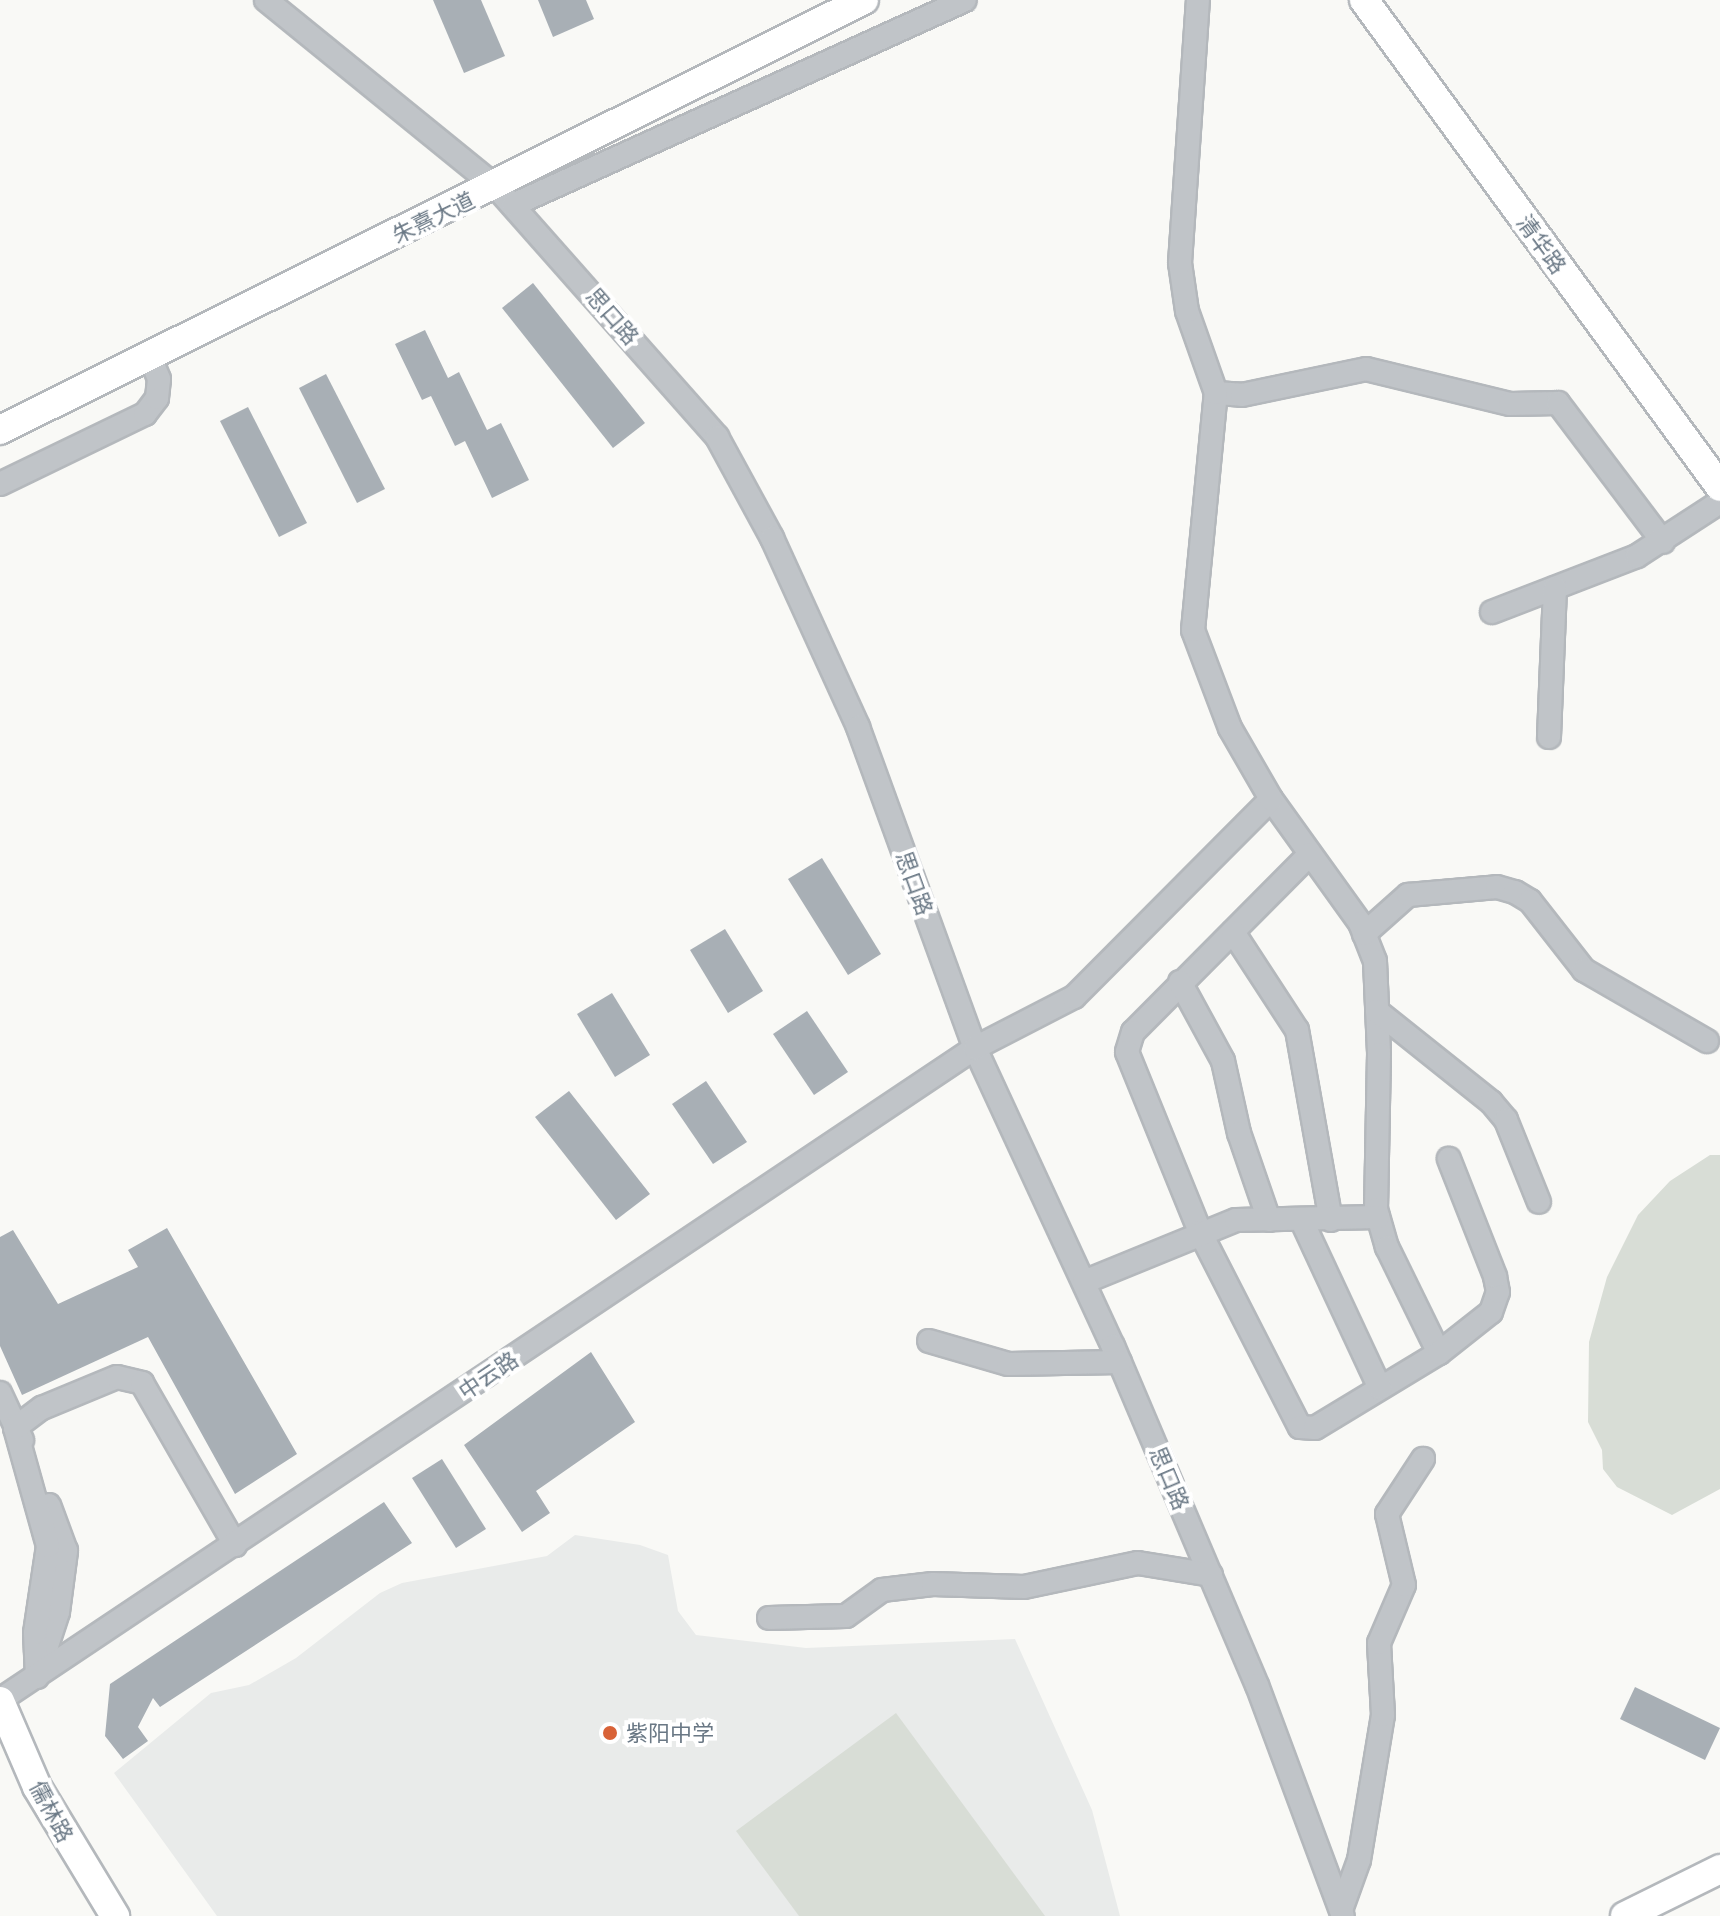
<!DOCTYPE html>
<meta charset="utf-8">
<style>
body{margin:0}
#map{position:relative;width:1720px;height:1916px;overflow:hidden;background:#f9f9f6;font-family:"Open Sans","Noto Sans SC",sans-serif}
div>[style]{position:absolute}
.built>*{inset:0;background:#e9ebea}
.green>*{inset:0;background:#d8ddd6}
.building>*{inset:0;background:#a8afb5}
.roads{filter:drop-shadow(2px 0 #b4b8bc) drop-shadow(-2px 0 #b4b8bc) drop-shadow(0 2px #b4b8bc) drop-shadow(0 -2px #b4b8bc)}
.minor>*{height:22px;margin:-11px;padding:0 11px;transform-origin:11px;border-radius:11px;background:#c0c4c8}
.major>*{height:28px;margin:-14px;padding:0 14px;transform-origin:14px;border-radius:14px;background:#fff}
.dots>*{width:22px;height:22px;translate:-50% -50%;box-sizing:border-box;border:4px solid #fff;border-radius:50%}
span{translate:-50% -50%;white-space:nowrap;text-align:center;line-height:1.15;-webkit-text-stroke:8px #fff;paint-order:stroke}
.street-label{font-size:22px;color:#6a7885}
.poi-label{font-size:22px;color:#6a7885}
.left{translate:0 -50%;text-align:left}
</style>
<div id="map">
<div class="built">
<div style="clip-path:polygon(575px 1535px,640px 1545px,668px 1555px,678px 1611px,696px 1635px,806px 1648px,1015px 1639px,1092px 1810px,1120px 1916px,217px 1916px,114px 1773px,211px 1693px,249px 1685px,296px 1658px,380px 1593px,402px 1583px,547px 1556px)"></div>
</div>
<div class="green">
<div style="clip-path:polygon(1710px 1155px,1720px 1155px,1720px 1489px,1672px 1515px,1617px 1487px,1603px 1469px,1602px 1450px,1588px 1422px,1589px 1342px,1607px 1277px,1638px 1215px,1670px 1181px)"></div>
<div style="clip-path:polygon(896px 1713px,1045px 1916px,799px 1916px,736px 1831px)"></div>
</div>
<div class="building">
<div style="clip-path:polygon(433px 0,481px 0,505px 56px,464px 73px)"></div>
<div style="clip-path:polygon(538px 0,586px 0,594px 19px,553px 37px)"></div>
<div style="clip-path:polygon(533px 283px,645px 423px,613px 448px,502px 308px)"></div>
<div style="clip-path:polygon(425px 330px,448px 378px,459px 372px,487px 430px,501px 423px,529px 480px,492px 498px,465px 441px,455px 446px,431px 396px,422px 400px,395px 344px)"></div>
<div style="clip-path:polygon(326px 374px,385px 489px,357px 503px,299px 388px)"></div>
<div style="clip-path:polygon(248px 407px,307px 523px,279px 537px,220px 421px)"></div>
<div style="clip-path:polygon(822px 858px,881px 954px,848px 975px,788px 879px)"></div>
<div style="clip-path:polygon(725px 929px,763px 991px,728px 1013px,690px 950px)"></div>
<div style="clip-path:polygon(612px 993px,650px 1055px,615px 1077px,577px 1014px)"></div>
<div style="clip-path:polygon(807px 1011px,848px 1072px,814px 1095px,773px 1034px)"></div>
<div style="clip-path:polygon(706px 1081px,747px 1142px,713px 1164px,672px 1104px)"></div>
<div style="clip-path:polygon(569px 1091px,650px 1194px,616px 1220px,535px 1117px)"></div>
<div style="clip-path:polygon(167px 1228px,297px 1454px,235px 1494px,148px 1337px,22px 1395px,0 1346px,0 1237px,13px 1230px,58px 1304px,138px 1267px,128px 1250px)"></div>
<div style="clip-path:polygon(591px 1352px,635px 1422px,536px 1491px,550px 1513px,522px 1532px,464px 1445px)"></div>
<div style="clip-path:polygon(442px 1459px,486px 1529px,456px 1548px,412px 1478px)"></div>
<div style="clip-path:polygon(384px 1502px,412px 1543px,160px 1707px,153px 1698px,138px 1727px,148px 1741px,123px 1759px,105px 1736px,110px 1684px)"></div>
<div style="clip-path:polygon(1635px 1687px,1720px 1728px,1705px 1760px,1620px 1719px)"></div>
</div>
<div class="roads">
<div class="minor">
<div style="left:266px;top:0;width:296px;rotate:39.1deg"></div>
<div style="left:496px;top:187px;width:334px;rotate:48.5deg"></div>
<div style="left:717px;top:437px;width:115px;rotate:61.4deg"></div>
<div style="left:772px;top:538px;width:208px;rotate:65.5deg"></div>
<div style="left:858px;top:727px;width:342px;rotate:70deg"></div>
<div style="left:975px;top:1048px;width:328px;rotate:65.2deg"></div>
<div style="left:1113px;top:1346px;width:368px;rotate:67deg"></div>
<div style="left:1257px;top:1685px;width:246px;rotate:69.6deg"></div>
<div style="left:513px;top:205px;width:496px;rotate:-24.4deg"></div>
<div style="left:1216px;top:393px;width:26px;rotate:4deg"></div>
<div style="left:1242px;top:395px;width:127px;rotate:-11.8deg"></div>
<div style="left:1366px;top:369px;width:148px;rotate:13.7deg"></div>
<div style="left:1510px;top:404px;width:48px;rotate:-1.2deg"></div>
<div style="left:1558px;top:403px;width:174px;rotate:52.9deg"></div>
<div style="left:0;top:484px;width:161px;rotate:-25.8deg"></div>
<div style="left:145px;top:414px;width:20px;rotate:-53deg"></div>
<div style="left:157px;top:398px;width:19px;rotate:-84deg"></div>
<div style="left:159px;top:379px;width:24px;rotate:-112deg"></div>
<div style="left:1492px;top:612px;width:155px;rotate:-21.1deg"></div>
<div style="left:1637px;top:556px;width:99px;rotate:-33deg"></div>
<div style="left:1549px;top:737px;width:149px;rotate:-87.7deg"></div>
<div style="left:1271px;top:799px;width:153px;rotate:54.3deg"></div>
<div style="left:1360px;top:923px;width:41px;rotate:68.5deg"></div>
<div style="left:1375px;top:961px;width:93px;rotate:87.5deg"></div>
<div style="left:1379px;top:1054px;width:155px;rotate:91.1deg"></div>
<div style="left:1376px;top:1209px;width:40px;rotate:74deg"></div>
<div style="left:1387px;top:1247px;width:118px;rotate:63.9deg"></div>
<div style="left:1310px;top:854px;width:251px;rotate:134.8deg"></div>
<div style="left:1133px;top:1032px;width:21px;rotate:107deg"></div>
<div style="left:1127px;top:1052px;width:194px;rotate:67.9deg"></div>
<div style="left:1200px;top:1232px;width:219px;rotate:62.9deg"></div>
<div style="left:1300px;top:1427px;width:15px;rotate:4deg"></div>
<div style="left:1315px;top:1428px;width:145px;rotate:-31.2deg"></div>
<div style="left:1439px;top:1353px;width:66px;rotate:-38.3deg"></div>
<div style="left:1491px;top:1312px;width:21px;rotate:-71deg"></div>
<div style="left:1498px;top:1292px;width:16px;rotate:-101deg"></div>
<div style="left:1495px;top:1276px;width:126px;rotate:-111.5deg"></div>
<div style="left:1233px;top:932px;width:117px;rotate:56.9deg"></div>
<div style="left:1297px;top:1030px;width:193px;rotate:79.9deg"></div>
<div style="left:1364px;top:934px;width:59px;rotate:-41.6deg"></div>
<div style="left:1408px;top:895px;width:89px;rotate:-5.1deg"></div>
<div style="left:1497px;top:887px;width:19px;rotate:16deg"></div>
<div style="left:1515px;top:892px;width:17px;rotate:31deg"></div>
<div style="left:1530px;top:901px;width:88px;rotate:52deg"></div>
<div style="left:1584px;top:970px;width:142px;rotate:30deg"></div>
<div style="left:1180px;top:982px;width:90px;rotate:61.4deg"></div>
<div style="left:1223px;top:1061px;width:74px;rotate:77.5deg"></div>
<div style="left:1239px;top:1133px;width:92px;rotate:71deg"></div>
<div style="left:1377px;top:1011px;width:146px;rotate:38.6deg"></div>
<div style="left:1491px;top:1102px;width:23px;rotate:50deg"></div>
<div style="left:1506px;top:1120px;width:88px;rotate:68.1deg"></div>
<div style="left:1302px;top:1221px;width:184px;rotate:65deg"></div>
<div style="left:1084px;top:1282px;width:164px;rotate:-22.2deg"></div>
<div style="left:1236px;top:1220px;width:142px;rotate:-1.2deg"></div>
<div style="left:929px;top:1341px;width:82px;rotate:16.2deg"></div>
<div style="left:1008px;top:1364px;width:112px;rotate:-1deg"></div>
<div style="left:0;top:1393px;width:52px;rotate:64.9deg"></div>
<div style="left:769px;top:1618px;width:77px;rotate:-1.5deg"></div>
<div style="left:846px;top:1616px;width:44px;rotate:-35.8deg"></div>
<div style="left:882px;top:1590px;width:51px;rotate:-6.7deg"></div>
<div style="left:933px;top:1584px;width:91px;rotate:1.9deg"></div>
<div style="left:1024px;top:1587px;width:116px;rotate:-11.9deg"></div>
<div style="left:1138px;top:1563px;width:74px;rotate:9.3deg"></div>
<div style="left:41px;top:1664px;width:55px;rotate:-71.9deg"></div>
<div style="left:58px;top:1612px;width:62px;rotate:-82.5deg"></div>
<div style="left:66px;top:1551px;width:49px;rotate:-110.3deg"></div>
<div style="left:37px;top:1677px;width:44px;rotate:-92.6deg"></div>
<div style="left:35px;top:1633px;width:88px;rotate:-81.5deg"></div>
<div style="left:48px;top:1546px;width:123px;rotate:-105.6deg"></div>
<div style="left:15px;top:1428px;width:34px;rotate:-37deg"></div>
<div style="left:42px;top:1408px;width:81px;rotate:-22.5deg"></div>
<div style="left:117px;top:1377px;width:26px;rotate:13deg"></div>
<div style="left:142px;top:1383px;width:187px;rotate:60.1deg"></div>
<div style="left:0;top:1700px;width:1173px;rotate:-33.77deg"></div>
<div style="left:975px;top:1048px;width:111px;rotate:-27.3deg"></div>
<div style="left:1074px;top:997px;width:279px;rotate:-45.1deg"></div>
<div style="left:1271px;top:799px;width:82px;rotate:-120deg"></div>
<div style="left:1230px;top:728px;width:105px;rotate:-110.7deg"></div>
<div style="left:1193px;top:630px;width:238px;rotate:-84.5deg"></div>
<div style="left:1216px;top:393px;width:87px;rotate:-109.5deg"></div>
<div style="left:1187px;top:311px;width:49px;rotate:-98.3deg"></div>
<div style="left:1180px;top:263px;width:264px;rotate:-86.1deg"></div>
<div style="left:1341px;top:1910px;width:53px;rotate:-70.2deg"></div>
<div style="left:1359px;top:1860px;width:147px;rotate:-80.6deg"></div>
<div style="left:1383px;top:1715px;width:72px;rotate:-93.2deg"></div>
<div style="left:1379px;top:1643px;width:63px;rotate:-66.7deg"></div>
<div style="left:1404px;top:1585px;width:73px;rotate:-103.5deg"></div>
<div style="left:1387px;top:1514px;width:66px;rotate:-56.8deg"></div>
</div>
<div class="major">
<div style="left:1364px;top:0;width:603px;rotate:53.83deg"></div>
<div style="left:0;top:430px;width:965px;rotate:-26.46deg"></div>
<div style="left:0;top:1701px;width:94px;rotate:66.7deg"></div>
<div style="left:37px;top:1787px;width:151px;rotate:58.8deg"></div>
<div style="left:1625px;top:1916px;width:106px;rotate:-26.3deg"></div>
</div>
</div>
<div class="dots">
<div style="left:610px;top:1733px;background:#d86237"></div>
</div>
<div class="street-label">
<span style="left:433px;top:217px;rotate:-26deg">朱熹大道</span>
<span style="left:1542px;top:244px;rotate:54deg">清华路</span>
<span style="left:613px;top:316px;rotate:49deg">思口路</span>
<span style="left:915px;top:883px;rotate:70deg">思口路</span>
<span style="left:488px;top:1375px;rotate:-34deg">中云路</span>
<span style="left:1170px;top:1478px;rotate:67deg">思口路</span>
<span style="left:52px;top:1811px;rotate:62deg">儒林路</span>
</div>
<div class="poi-label">
<span class="left" style="left:626px;top:1733px">紫阳中学</span>
</div>
</div>
